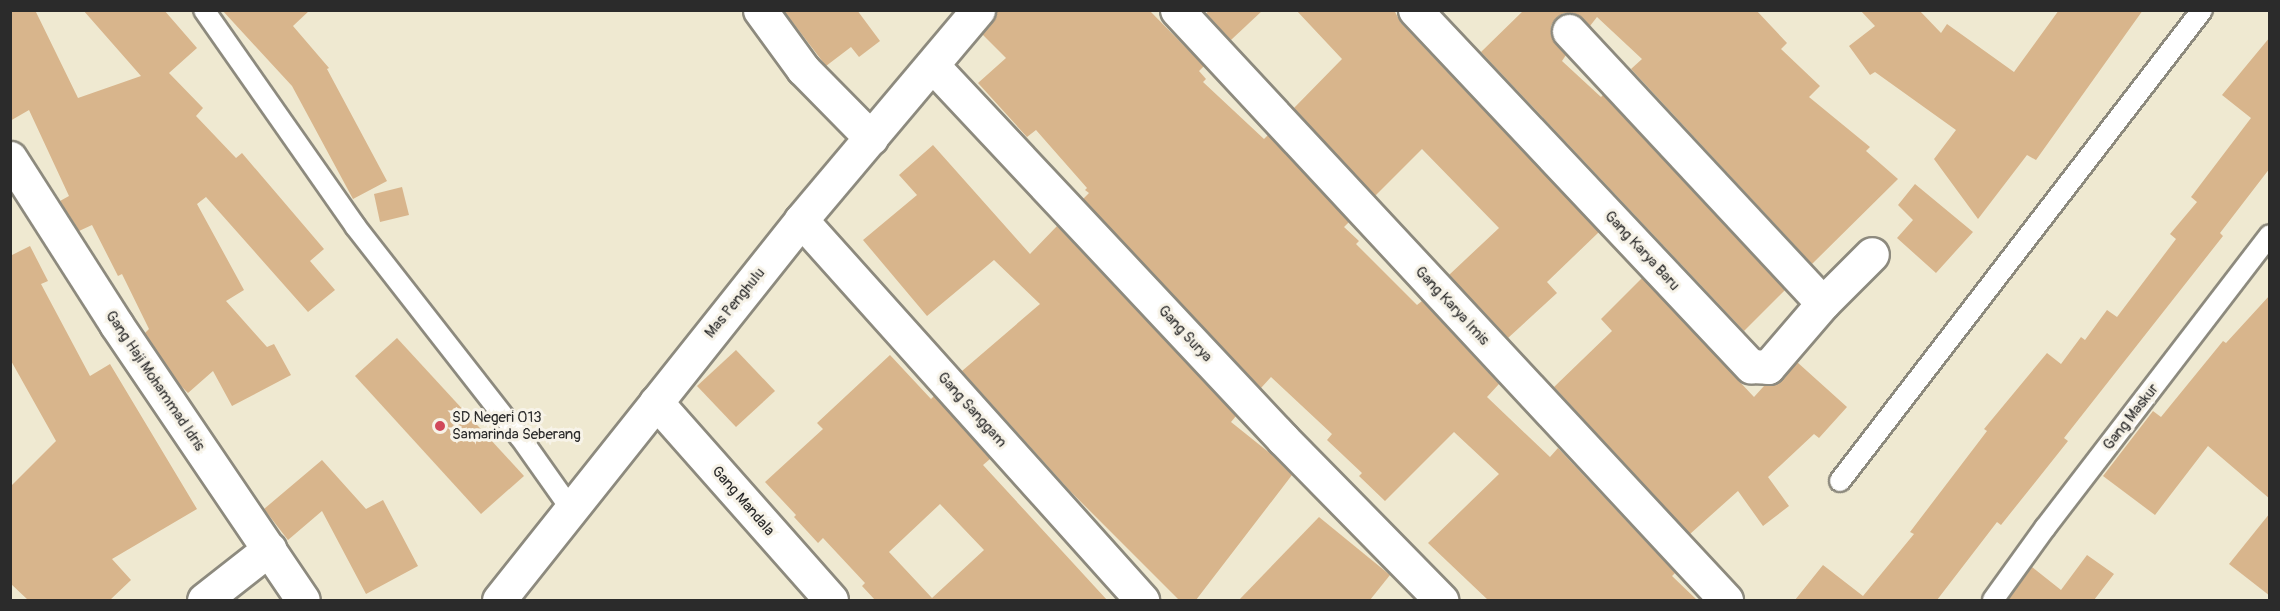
<!DOCTYPE html>
<style>
body{margin:0}
#map{position:relative;width:2280px;height:611px;overflow:hidden;background:#efe9d1;font-family:Pangolin,sans-serif}
div>[style]{position:absolute}
.building>*{inset:0;background:#d8b58c}
.roads{filter:drop-shadow(2px 0 #8d8a7e) drop-shadow(-2px 0 #8d8a7e) drop-shadow(0 2px #8d8a7e) drop-shadow(0 -2px #8d8a7e)}
.service>*{height:20px;margin:-10px;padding:0 10px;transform-origin:10px;border-radius:10px;background:#fff}
.minor>*{height:33px;margin:-16.5px;padding:0 16.5px;transform-origin:16.5px;border-radius:16.5px;background:#fff}
.tertiary>*{height:33px;margin:-16.5px;padding:0 16.5px;transform-origin:16.5px;border-radius:16.5px;background:#fff}
.dots>*{width:16px;height:16px;translate:-50% -50%;box-sizing:border-box;border:3px solid #f7f3e8;border-radius:50%}
span{translate:-50% -50%;white-space:nowrap;text-align:center;line-height:1.15;-webkit-text-stroke:6px #f7f3e8;paint-order:stroke}
.street-label{font-size:15px;color:#2b2b2b}
.poi-label{font-size:15px;color:#2b2b2b}
.left{translate:0 -50%;text-align:left}
.frame{position:absolute;inset:0;border:12px solid #2b2b2b;pointer-events:none}
</style>
<div id="map">
<div class="building">
<div style="clip-path:polygon(10px 10px,35px 10px,78px 98px,141px 76px,83px 10px,164px 10px,197px 48px,169px 73px,203px 108px,196px 116px,236px 158px,242px 153px,324px 249px,310px 261px,335px 290px,308px 312px,206px 197px,197px 204px,244px 290px,226px 301px,267px 347px,274px 344px,291px 375px,232px 406px,213px 371px,188px 393px,178px 383px,145px 333px,149px 329px,122px 274px,118px 276px,92px 225px,79px 231px,60px 201px,69px 196px,29px 110px,10px 121px)"></div>
<div style="clip-path:polygon(222px 10px,310px 10px,293px 26px,329px 68px,327px 69px,387px 181px,353px 199px,292px 86px)"></div>
<div style="clip-path:polygon(857px 10px,880px 41px,859px 57px,851px 47px,826px 66px,784px 11px)"></div>
<div style="clip-path:polygon(996px 10px,1149px 10px,1204px 66px,1199px 71px,1206px 79px,1203px 82px,1264px 139px,1268px 135px,1349px 222px,1344px 227px,1359px 241px,1356px 244px,1417px 305px,1422px 301px,1499px 384px,1487px 397px,1550px 457px,1558px 448px,1664px 561px,1675px 573px,1672px 576px,1697px 600px,1488px 600px,1428px 543px,1499px 474px,1454px 432px,1385px 501px,1359px 476px,1362px 473px,1327px 440px,1332px 434px,1271px 377px,1261px 388px,1083px 199px,1089px 193px,1085px 190px,1087px 188px,1036px 130px,1027px 137px,978px 83px,1006px 58px,982px 34px,993px 22px)"></div>
<div style="clip-path:polygon(1209px 10px,1263px 10px,1231px 40px,1206px 14px)"></div>
<div style="clip-path:polygon(1296px 10px,1394px 10px,1401px 23px,1599px 232px,1547px 282px,1557px 293px,1508px 338px,1449px 275px,1499px 228px,1422px 149px,1375px 196px,1294px 108px,1342px 59px)"></div>
<div style="clip-path:polygon(1524px 10px,1756px 10px,1787px 43px,1781px 49px,1820px 86px,1809px 97px,1870px 147px,1866px 151px,1898px 179px,1812px 264px,1631px 69px,1642px 59px,1597px 17px,1590px 26px,1574px 13px,1564px 13px,1556px 18px,1551px 26px,1551px 35px,1566px 55px,1562px 61px,1601px 97px,1603px 95px,1785px 290px,1744px 331px,1481px 52px)"></div>
<div style="clip-path:polygon(1860px 10px,1919px 10px,1941px 33px,1947px 24px,2014px 72px,2059px 10px,2143px 10px,2036px 160px,2027px 155px,1978px 219px,1934px 159px,1956px 130px,1875px 72px,1870px 75px,1849px 46px,1875px 26px)"></div>
<div style="clip-path:polygon(2270px 37px,2270px 168px,2220px 233px,2223px 236px,2064px 438px,2068px 441px,2001px 525px,1997px 522px,1937px 600px,1795px 600px,1823px 565px,1863px 596px,1914px 534px,1910px 532px,1987px 431px,1984px 429px,2047px 353px,2061px 364px,2081px 337px,2085px 340px,2107px 310px,2117px 317px,2176px 239px,2170px 234px,2197px 202px,2191px 197px,2251px 118px,2222px 95px)"></div>
<div style="clip-path:polygon(933px 145px,1030px 254px,1057px 226px,1236px 416px,1231px 422px,1271px 454px,1292px 475px,1196px 600px,1179px 600px,1071px 492px,962px 371px,1040px 304px,994px 260px,927px 316px,863px 240px,917px 195px,899px 175px)"></div>
<div style="clip-path:polygon(1915px 184px,1973px 232px,1936px 273px,1897px 238px,1913px 220px,1898px 205px)"></div>
<div style="clip-path:polygon(402px 187px,409px 215px,380px 222px,374px 194px)"></div>
<div style="clip-path:polygon(30px 246px,48px 281px,41px 284px,90px 376px,110px 364px,197px 509px,112px 559px,131px 580px,110px 600px,28px 600px,10px 583px,10px 487px,56px 441px,10px 359px,10px 256px)"></div>
<div style="clip-path:polygon(1642px 278px,1754px 397px,1764px 386px,1775px 384px,1782px 380px,1797px 362px,1847px 407px,1819px 438px,1814px 434px,1768px 477px,1789px 506px,1763px 526px,1738px 491px,1690px 534px,1554px 387px,1612px 331px,1601px 319px)"></div>
<div style="clip-path:polygon(2270px 295px,2270px 499px,2208px 446px,2155px 515px,2103px 476px,2153px 411px,2161px 417px,2223px 341px,2226px 343px)"></div>
<div style="clip-path:polygon(397px 338px,524px 476px,481px 514px,355px 376px)"></div>
<div style="clip-path:polygon(736px 350px,775px 391px,736px 427px,697px 386px)"></div>
<div style="clip-path:polygon(evenodd,890px 355px,931px 399px,934px 396px,990px 459px,983px 465px,1107px 600px,875px 600px,862px 586px,865px 583px,823px 538px,818px 543px,794px 517px,796px 515px,765px 482px,823px 429px,817px 423px,890px 355px,940px 504px,984px 550px,932px 598px,889px 552px,940px 504px)"></div>
<div style="clip-path:polygon(322px 460px,366px 509px,383px 500px,418px 566px,366px 594px,322px 511px,288px 540px,264px 509px)"></div>
<div style="clip-path:polygon(2270px 513px,2270px 596px,2229px 564px)"></div>
<div style="clip-path:polygon(1319px 517px,1390px 575px,1370px 600px,1239px 600px)"></div>
<div style="clip-path:polygon(2087px 555px,2114px 574px,2094px 600px,2007px 600px,2032px 567px,2061px 590px)"></div>
</div>
<div class="roads">
<div class="service">
<div style="left:204px;top:10px;width:264px;rotate:55deg"></div>
<div style="left:355px;top:226px;width:268px;rotate:52deg"></div>
<div style="left:520px;top:437px;width:88px;rotate:54.7deg"></div>
<div style="left:1840px;top:481px;width:594px;rotate:-52.45deg"></div>
<div style="left:1993px;top:600px;width:89px;rotate:-54.2deg"></div>
<div style="left:2045px;top:528px;width:369px;rotate:-52.5deg"></div>
</div>
<div class="minor">
<div style="left:760px;top:10px;width:73px;rotate:53.9deg"></div>
<div style="left:803px;top:69px;width:97px;rotate:45.4deg"></div>
<div style="left:1177px;top:10px;width:806px;rotate:47.06deg"></div>
<div style="left:1415px;top:10px;width:490px;rotate:46.7deg"></div>
<div style="left:1751px;top:366px;width:17px;rotate:3deg"></div>
<div style="left:1768px;top:367px;width:84px;rotate:-49.3deg"></div>
<div style="left:1823px;top:303px;width:69px;rotate:-45deg"></div>
<div style="left:1569px;top:31px;width:372px;rotate:47deg"></div>
<div style="left:932px;top:65px;width:513px;rotate:46.82deg"></div>
<div style="left:1283px;top:439px;width:226px;rotate:45.5deg"></div>
<div style="left:10px;top:158px;width:197px;rotate:57.4deg"></div>
<div style="left:116px;top:324px;width:333px;rotate:55.9deg"></div>
<div style="left:801px;top:220px;width:511px;rotate:48.1deg"></div>
<div style="left:656px;top:402px;width:264px;rotate:48.5deg"></div>
<div style="left:204px;top:600px;width:83px;rotate:-38.1deg"></div>
</div>
<div class="tertiary">
<div style="left:499px;top:600px;width:485px;rotate:-51.5deg"></div>
<div style="left:801px;top:220px;width:275px;rotate:-49.9deg"></div>
</div>
</div>
<div class="dots">
<div style="left:440px;top:426px;background:#d1495b"></div>
</div>
<div class="street-label">
<span style="left:1642px;top:251px;rotate:47deg">Gang Karya Baru</span>
<span style="left:735px;top:303px;rotate:-51deg">Mas Penghulu</span>
<span style="left:1452px;top:306px;rotate:47deg">Gang Karya Imis</span>
<span style="left:1185px;top:334px;rotate:47deg">Gang Surya</span>
<span style="left:155px;top:381px;rotate:56deg">Gang Haji Mohammad Idris</span>
<span style="left:972px;top:410px;rotate:48deg">Gang Sanggam</span>
<span style="left:2131px;top:417px;rotate:-52deg">Gang Maskur</span>
<span style="left:743px;top:501px;rotate:49deg">Gang Mandala</span>
</div>
<div class="poi-label">
<span class="left" style="left:452px;top:426px">SD Negeri 013<br>Samarinda Seberang</span>
</div>
<div class="frame"></div>
</div>
